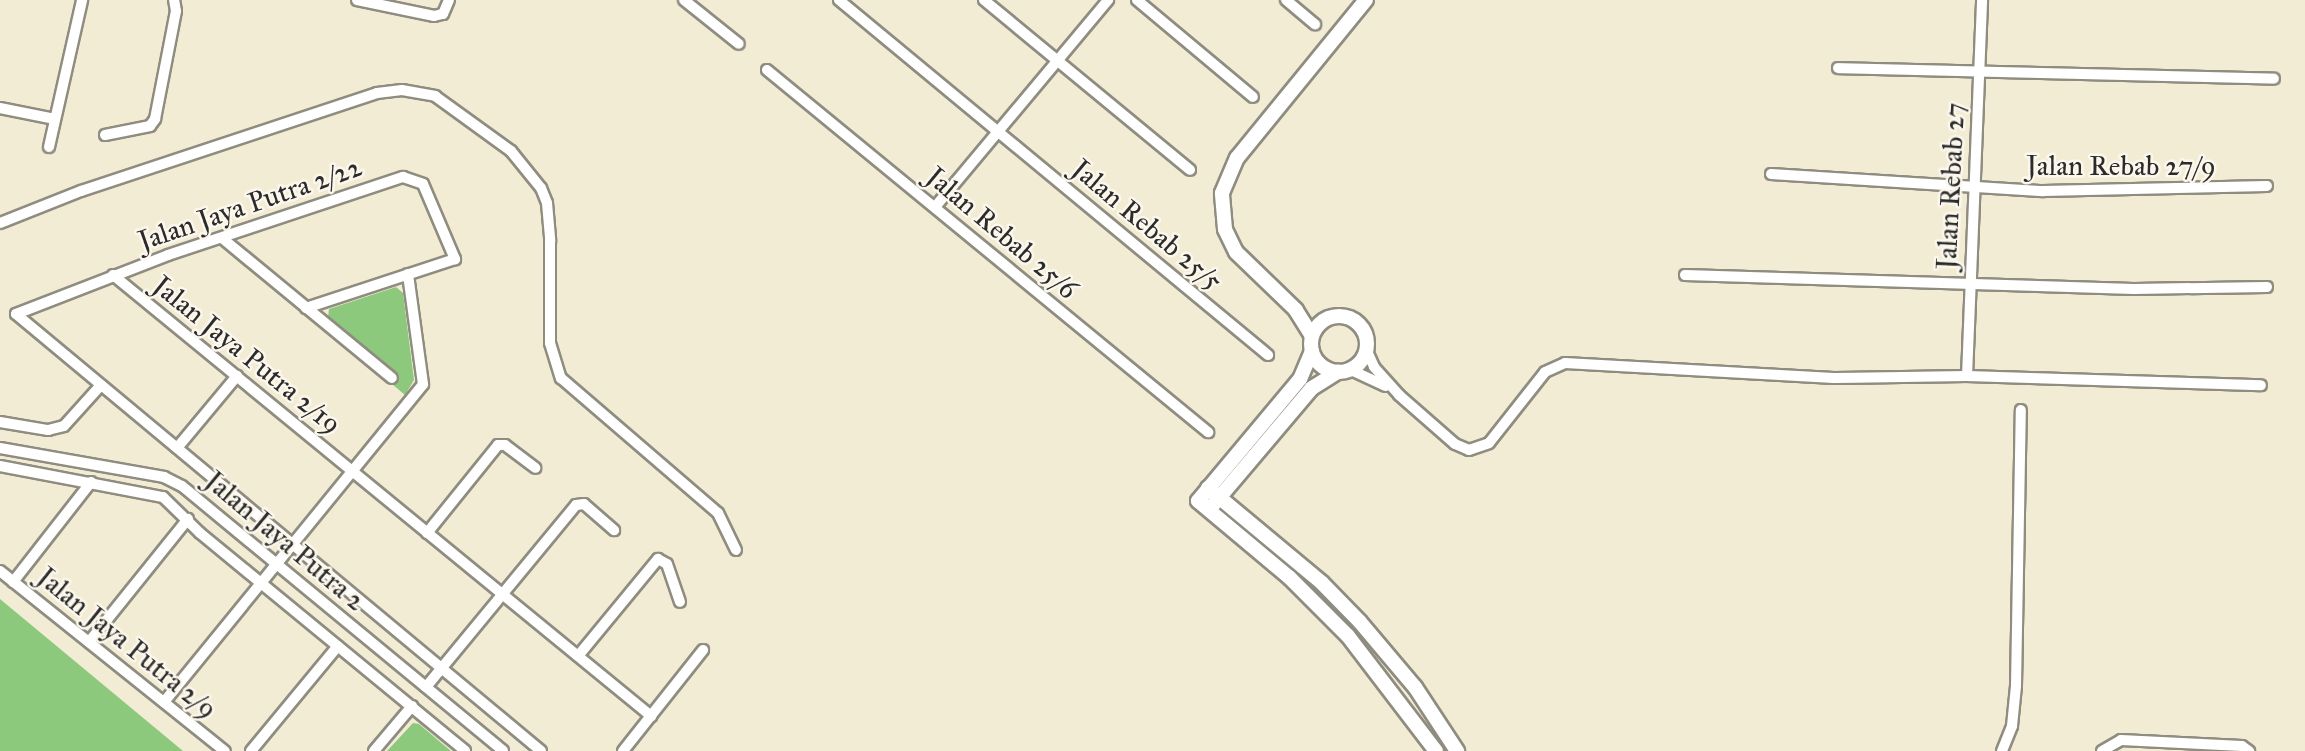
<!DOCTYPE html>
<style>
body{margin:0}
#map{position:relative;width:2305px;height:751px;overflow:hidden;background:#f3ecd5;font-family:"IM FELL Great Primer",serif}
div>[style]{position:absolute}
.green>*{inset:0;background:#8dc97d}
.roads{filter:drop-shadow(2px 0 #8f8c80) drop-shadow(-2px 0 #8f8c80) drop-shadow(0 2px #8f8c80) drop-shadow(0 -2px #8f8c80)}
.minor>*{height:10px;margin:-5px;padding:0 5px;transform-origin:5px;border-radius:5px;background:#fff}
.tertiary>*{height:14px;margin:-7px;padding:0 7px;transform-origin:7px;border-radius:7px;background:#fff}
.tertiary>.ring{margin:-7px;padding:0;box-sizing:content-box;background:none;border:14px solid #fff;border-radius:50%}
span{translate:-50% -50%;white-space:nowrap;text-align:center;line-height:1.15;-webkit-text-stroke:5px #fbf7ec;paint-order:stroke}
.street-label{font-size:28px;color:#2b2b2b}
</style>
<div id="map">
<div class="green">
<div style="clip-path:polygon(396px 287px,403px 293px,414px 380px,405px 395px,392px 384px,399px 376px,328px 317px,329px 309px)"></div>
<div style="clip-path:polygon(0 599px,183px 751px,0 751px)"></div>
<div style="clip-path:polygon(413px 723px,419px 724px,451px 751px,387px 751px)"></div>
</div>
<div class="roads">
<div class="minor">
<div style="left:357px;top:0;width:79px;rotate:11.7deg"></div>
<div style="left:434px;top:16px;width:9px;rotate:-13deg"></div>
<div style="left:443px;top:14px;width:15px;rotate:-67deg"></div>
<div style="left:684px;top:0;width:70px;rotate:38.7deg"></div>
<div style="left:839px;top:0;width:557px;rotate:39.61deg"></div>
<div style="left:984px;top:0;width:267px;rotate:39.5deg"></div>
<div style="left:1137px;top:0;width:151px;rotate:39.9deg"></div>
<div style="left:1286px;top:0;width:38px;rotate:40deg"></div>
<div style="left:1838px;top:68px;width:436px;rotate:1.4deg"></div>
<div style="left:767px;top:70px;width:571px;rotate:39.38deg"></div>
<div style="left:0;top:108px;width:56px;rotate:11.3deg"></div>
<div style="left:105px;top:135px;width:46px;rotate:-11.3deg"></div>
<div style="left:150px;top:126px;width:9px;rotate:-54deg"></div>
<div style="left:155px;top:119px;width:110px;rotate:-79deg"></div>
<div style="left:176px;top:11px;width:11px;rotate:-100deg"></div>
<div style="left:49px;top:147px;width:151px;rotate:-77.3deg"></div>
<div style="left:1771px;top:174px;width:273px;rotate:3.6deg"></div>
<div style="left:2043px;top:191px;width:224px;rotate:-1.3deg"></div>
<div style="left:935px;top:207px;width:270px;rotate:-50.1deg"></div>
<div style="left:0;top:223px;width:87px;rotate:-21.6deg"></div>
<div style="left:81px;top:191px;width:312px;rotate:-18.3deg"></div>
<div style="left:377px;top:93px;width:25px;rotate:-7deg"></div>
<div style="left:402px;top:90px;width:34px;rotate:10deg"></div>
<div style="left:435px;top:96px;width:94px;rotate:35.9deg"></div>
<div style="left:511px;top:151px;width:48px;rotate:51deg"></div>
<div style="left:541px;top:188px;width:16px;rotate:68deg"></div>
<div style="left:547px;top:203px;width:38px;rotate:85deg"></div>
<div style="left:550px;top:241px;width:102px;rotate:90deg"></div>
<div style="left:550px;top:343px;width:37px;rotate:73deg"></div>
<div style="left:561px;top:378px;width:207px;rotate:40.7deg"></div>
<div style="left:718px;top:513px;width:41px;rotate:64.1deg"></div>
<div style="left:222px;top:238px;width:220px;rotate:39.5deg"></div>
<div style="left:113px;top:275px;width:696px;rotate:39.34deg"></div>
<div style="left:1685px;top:275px;width:449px;rotate:1.8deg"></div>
<div style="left:2134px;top:289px;width:133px;rotate:-0.9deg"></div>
<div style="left:16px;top:314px;width:683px;rotate:39.77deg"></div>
<div style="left:16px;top:314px;width:163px;rotate:-21.2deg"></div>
<div style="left:168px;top:255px;width:248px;rotate:-18.4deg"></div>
<div style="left:403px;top:177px;width:21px;rotate:19deg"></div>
<div style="left:423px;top:184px;width:82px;rotate:66.9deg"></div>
<div style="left:455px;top:259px;width:157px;rotate:161.8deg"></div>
<div style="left:1367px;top:351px;width:17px;rotate:66deg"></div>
<div style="left:1374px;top:367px;width:38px;rotate:48deg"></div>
<div style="left:1399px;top:395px;width:74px;rotate:41.2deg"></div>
<div style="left:1455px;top:444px;width:15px;rotate:23deg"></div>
<div style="left:1469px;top:450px;width:21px;rotate:-19deg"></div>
<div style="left:1489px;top:443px;width:90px;rotate:-51.7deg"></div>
<div style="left:1545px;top:372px;width:22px;rotate:-24deg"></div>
<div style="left:1565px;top:363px;width:269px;rotate:3.2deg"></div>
<div style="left:1834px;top:378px;width:133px;rotate:-0.9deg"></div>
<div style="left:1967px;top:376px;width:294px;rotate:1.8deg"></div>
<div style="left:1351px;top:370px;width:38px;rotate:25deg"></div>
<div style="left:1967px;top:376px;width:376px;rotate:-87.7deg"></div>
<div style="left:0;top:422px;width:49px;rotate:9.5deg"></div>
<div style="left:48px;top:430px;width:16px;rotate:-14deg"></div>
<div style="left:64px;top:426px;width:55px;rotate:-47.9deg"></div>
<div style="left:0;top:448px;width:167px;rotate:10deg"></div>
<div style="left:164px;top:477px;width:20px;rotate:27deg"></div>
<div style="left:182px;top:486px;width:416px;rotate:39.5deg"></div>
<div style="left:177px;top:448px;width:94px;rotate:-50.2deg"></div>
<div style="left:0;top:466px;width:166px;rotate:10.8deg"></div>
<div style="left:163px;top:497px;width:52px;rotate:44.2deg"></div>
<div style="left:200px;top:533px;width:343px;rotate:39.4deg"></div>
<div style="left:427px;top:533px;width:113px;rotate:-51.1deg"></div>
<div style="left:498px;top:445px;width:7px"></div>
<div style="left:505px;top:445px;width:38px;rotate:37deg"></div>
<div style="left:0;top:571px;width:288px;rotate:38.7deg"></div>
<div style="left:13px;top:582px;width:127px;rotate:-52deg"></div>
<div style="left:89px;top:642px;width:158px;rotate:-51.2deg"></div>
<div style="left:578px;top:656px;width:126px;rotate:-50.5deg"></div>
<div style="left:658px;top:559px;width:10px;rotate:29deg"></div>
<div style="left:667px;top:564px;width:40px;rotate:71.1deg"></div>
<div style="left:426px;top:687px;width:236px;rotate:-50.5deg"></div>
<div style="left:576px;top:505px;width:8px;rotate:-7deg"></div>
<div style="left:584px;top:504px;width:40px;rotate:41deg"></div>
<div style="left:164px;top:702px;width:410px;rotate:-50.8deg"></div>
<div style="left:423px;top:384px;width:111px;rotate:-97.8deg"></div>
<div style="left:251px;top:751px;width:136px;rotate:-50.4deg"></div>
<div style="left:374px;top:751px;width:59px;rotate:-49.8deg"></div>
<div style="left:623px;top:751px;width:129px;rotate:-51.6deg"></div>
<div style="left:2002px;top:751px;width:27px;rotate:-68deg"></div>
<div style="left:2012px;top:726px;width:40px;rotate:-84.3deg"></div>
<div style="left:2016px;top:686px;width:276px;rotate:-89deg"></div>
<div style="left:2102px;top:751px;width:22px;rotate:-30deg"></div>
<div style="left:2121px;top:740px;width:121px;rotate:2.8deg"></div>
<div style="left:2242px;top:746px;width:9px;rotate:36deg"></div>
</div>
<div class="tertiary">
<div class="ring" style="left:1311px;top:316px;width:42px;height:42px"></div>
<div style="left:1312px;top:336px;width:31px;rotate:-122deg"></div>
<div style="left:1296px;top:310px;width:83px;rotate:-136deg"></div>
<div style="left:1236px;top:252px;width:25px;rotate:-116deg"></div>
<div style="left:1225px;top:229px;width:36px;rotate:-95deg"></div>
<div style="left:1222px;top:193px;width:38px;rotate:-67deg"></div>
<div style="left:1237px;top:158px;width:204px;rotate:-50.8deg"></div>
<div style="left:1312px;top:351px;width:30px;rotate:113deg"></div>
<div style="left:1300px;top:379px;width:159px;rotate:129.9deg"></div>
<div style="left:1198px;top:501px;width:119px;rotate:39.9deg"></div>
<div style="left:1289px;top:577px;width:83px;rotate:45deg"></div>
<div style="left:1348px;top:636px;width:145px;rotate:52.6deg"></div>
<div style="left:1208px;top:488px;width:148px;rotate:39.8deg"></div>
<div style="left:1322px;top:583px;width:54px;rotate:45.7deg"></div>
<div style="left:1360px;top:622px;width:85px;rotate:49.8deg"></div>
<div style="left:1415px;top:687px;width:77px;rotate:56.7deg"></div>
<div style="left:1213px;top:505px;width:153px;rotate:-49.8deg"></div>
<div style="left:1312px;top:388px;width:31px;rotate:-32deg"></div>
</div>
</div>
<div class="street-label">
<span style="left:2121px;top:166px">Jalan Rebab 27/9</span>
<span style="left:1951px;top:186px;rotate:-87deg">Jalan Rebab 27</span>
<span style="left:250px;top:204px;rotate:-19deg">Jalan Jaya Putra 2/22</span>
<span style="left:1147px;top:225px;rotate:40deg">Jalan Rebab 25/5</span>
<span style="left:1002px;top:233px;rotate:40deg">Jalan Rebab 25/6</span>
<span style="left:247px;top:355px;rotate:39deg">Jalan Jaya Putra 2/19</span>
<span style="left:285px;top:541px;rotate:40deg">Jalan Jaya Putra 2</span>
<span style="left:127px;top:643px;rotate:39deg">Jalan Jaya Putra 2/9</span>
</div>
</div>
